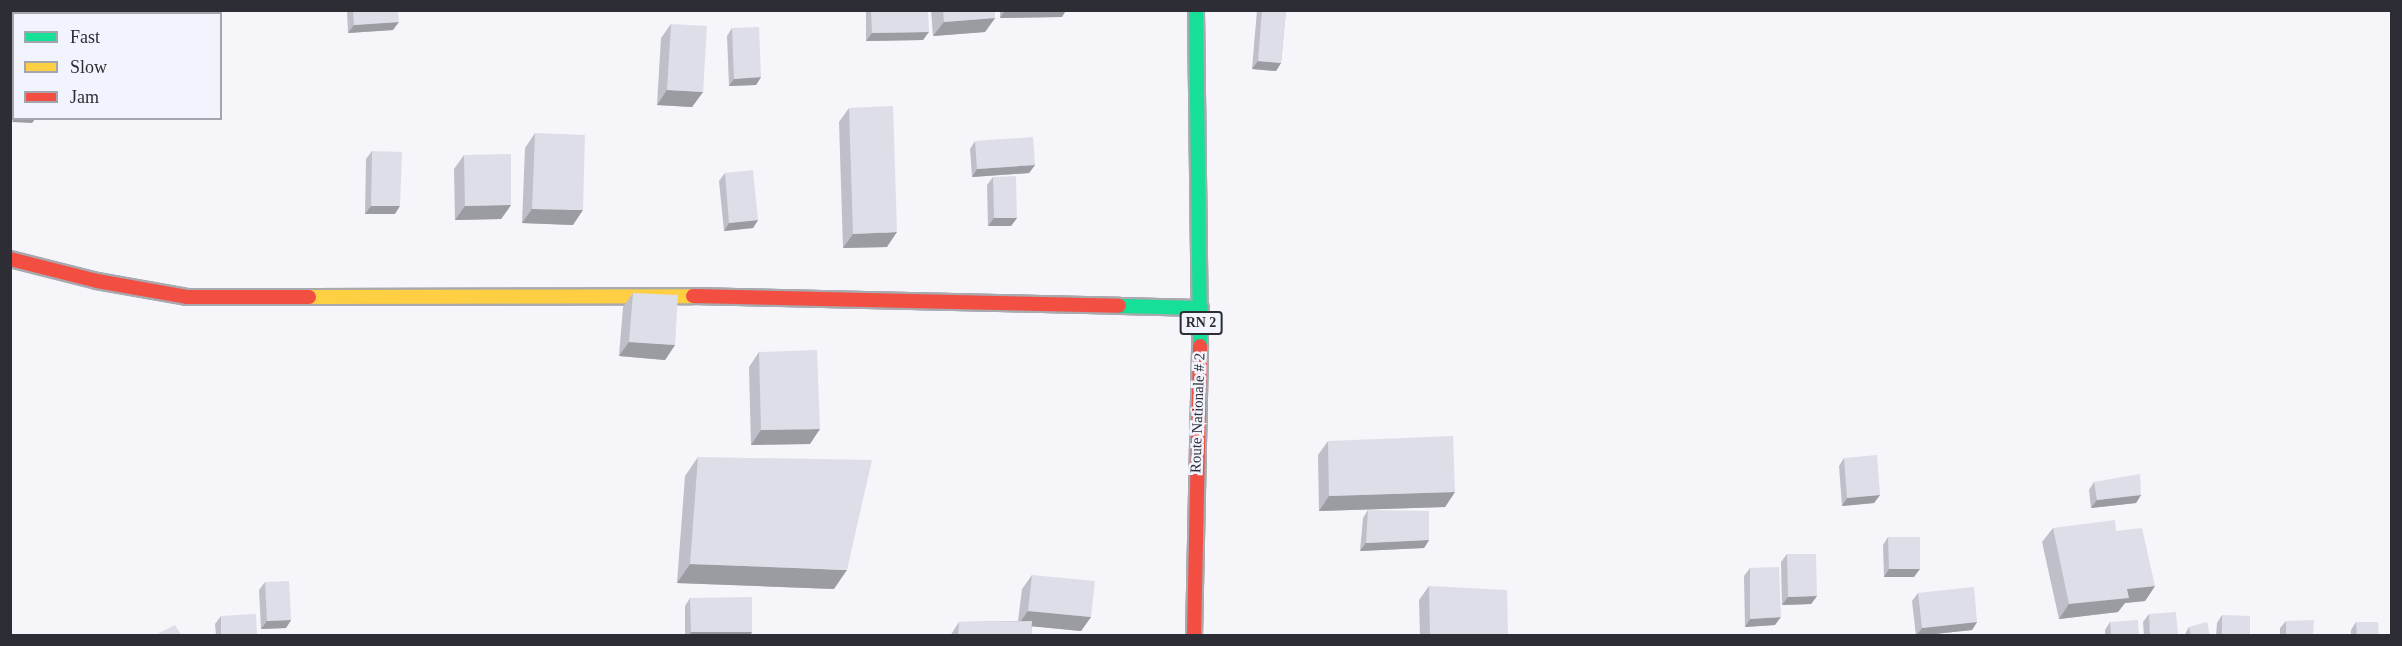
<!DOCTYPE html>
<style>
body{margin:0}
#map{position:relative;width:2402px;height:646px;overflow:hidden;background:#f5f5fa;font-family:Georgia,serif}
div>[style]{position:absolute}
.roads{filter:drop-shadow(2px 0 #a9aab0) drop-shadow(-2px 0 #a9aab0) drop-shadow(0 2px #a9aab0) drop-shadow(0 -2px #a9aab0)}
.fast>*{height:14px;margin:-7px;padding:0 7px;transform-origin:7px;border-radius:7px;background:#16e098}
.slow>*{height:14px;margin:-7px;padding:0 7px;transform-origin:7px;border-radius:7px;background:#ffcf43}
.jam>*{height:14px;margin:-7px;padding:0 7px;transform-origin:7px;border-radius:7px;background:#f24e42}
.wall>*{inset:0;background:#bebfc8}
.shaded-wall>*{inset:0;background:#9b9ba2}
.building>*{inset:0;background:#dddee8}
span{translate:-50% -50%;white-space:nowrap;text-align:center;line-height:1.15;-webkit-text-stroke:5px #f2f4fd;paint-order:stroke}
.shield-label span{padding:2px 4px;background:#f2f4fd;border:2px solid;border-radius:4px;-webkit-text-stroke-width:0}
.shield-label{font-size:14px;color:#2c2d35;font-weight:700}
.street-label{font-size:15px;color:#2c2d35}
.frame{position:absolute;inset:0;border:12px solid #2c2d35;pointer-events:none}
.legend{position:absolute;left:12px;top:12px;width:210px;height:108px;box-sizing:border-box;background:#f2f4fd;border:2px solid #a3a4ad;margin:0;padding:8px 10px;list-style:none;font-size:18px;color:#2c2d35}
.legend li{display:flex;align-items:center;gap:12px;height:30px}
.legend b{width:30px;border:2px solid #a3a4ad}
</style>
<div id="map">
<div class="roads">
<div class="fast">
<div style="left:1196px;top:10px;width:336px;rotate:89.3deg"></div>
<div style="left:1119px;top:306px;width:82px;rotate:1.4deg"></div>
</div>
<div class="slow">
<div style="left:309px;top:297px;width:384px;rotate:-0.1deg"></div>
</div>
<div class="jam">
<div style="left:10px;top:259px;width:90px;rotate:14.2deg"></div>
<div style="left:97px;top:281px;width:91px;rotate:10.1deg"></div>
<div style="left:187px;top:297px;width:122px"></div>
<div style="left:693px;top:296px;width:426px;rotate:1.3deg"></div>
<div style="left:1194px;top:636px;width:290px;rotate:-88.8deg"></div>
</div>
</div>
<div class="wall">
<div style="clip-path:polygon(347px 10px,398px 10px,393px 30px,348px 33px)"></div>
<div style="clip-path:polygon(867px 10px,928px 10px,923px 40px,866px 41px,866px 12px)"></div>
<div style="clip-path:polygon(931px 10px,995px 10px,995px 18px,985px 32px,933px 36px)"></div>
<div style="clip-path:polygon(1000px 10px,1066px 10px,1062px 17px,1000px 18px)"></div>
<div style="clip-path:polygon(1257px 10px,1286px 10px,1281px 63px,1276px 71px,1252px 69px)"></div>
<div style="clip-path:polygon(671px 24px,703px 92px,692px 107px,657px 105px,661px 38px)"></div>
<div style="clip-path:polygon(732px 28px,761px 77px,756px 85px,729px 86px,727px 36px)"></div>
<div style="clip-path:polygon(849px 108px,887px 247px,843px 248px,839px 122px)"></div>
<div style="clip-path:polygon(535px 133px,573px 225px,522px 223px,525px 148px)"></div>
<div style="clip-path:polygon(975px 141px,1035px 165px,1029px 173px,972px 177px,970px 149px)"></div>
<div style="clip-path:polygon(372px 151px,395px 214px,365px 214px,366px 159px)"></div>
<div style="clip-path:polygon(464px 155px,511px 205px,501px 219px,455px 220px,454px 169px)"></div>
<div style="clip-path:polygon(725px 173px,758px 220px,753px 228px,724px 231px,719px 181px)"></div>
<div style="clip-path:polygon(993px 177px,1017px 218px,1011px 226px,988px 226px,987px 185px)"></div>
<div style="clip-path:polygon(633px 293px,675px 345px,665px 360px,619px 356px,623px 307px)"></div>
<div style="clip-path:polygon(759px 352px,810px 444px,751px 445px,749px 367px)"></div>
<div style="clip-path:polygon(1328px 441px,1455px 492px,1445px 507px,1319px 511px,1318px 455px)"></div>
<div style="clip-path:polygon(698px 457px,834px 589px,677px 583px,685px 476px)"></div>
<div style="clip-path:polygon(1844px 458px,1880px 495px,1874px 503px,1842px 506px,1839px 466px)"></div>
<div style="clip-path:polygon(2094px 482px,2141px 495px,2136px 503px,2091px 508px,2089px 490px)"></div>
<div style="clip-path:polygon(1368px 510px,1429px 540px,1424px 548px,1360px 551px,1363px 518px)"></div>
<div style="clip-path:polygon(2053px 528px,2116px 531px,2155px 586px,2145px 601px,2125px 603px,2118px 612px,2059px 619px,2042px 542px)"></div>
<div style="clip-path:polygon(1888px 537px,1914px 577px,1884px 577px,1883px 545px)"></div>
<div style="clip-path:polygon(1787px 554px,1817px 596px,1811px 604px,1782px 605px,1781px 562px)"></div>
<div style="clip-path:polygon(1750px 568px,1775px 625px,1745px 627px,1744px 576px)"></div>
<div style="clip-path:polygon(1032px 575px,1091px 617px,1081px 631px,1032px 626px,1031px 636px,950px 636px,959px 622px,1018px 621px,1022px 589px)"></div>
<div style="clip-path:polygon(265px 582px,291px 620px,286px 628px,261px 629px,259px 590px)"></div>
<div style="clip-path:polygon(1429px 586px,1508px 636px,1420px 636px,1419px 600px)"></div>
<div style="clip-path:polygon(1918px 593px,1977px 622px,1972px 630px,1916px 636px,1912px 601px)"></div>
<div style="clip-path:polygon(690px 598px,752px 632px,750px 636px,685px 636px,685px 606px)"></div>
<div style="clip-path:polygon(2149px 614px,2178px 636px,2144px 636px,2143px 622px)"></div>
<div style="clip-path:polygon(2222px 615px,2250px 636px,2216px 636px,2217px 623px)"></div>
<div style="clip-path:polygon(221px 616px,257px 636px,216px 636px,215px 624px)"></div>
<div style="clip-path:polygon(2286px 621px,2313px 636px,2280px 636px,2280px 628px)"></div>
<div style="clip-path:polygon(2110px 622px,2139px 636px,2105px 636px,2105px 630px)"></div>
<div style="clip-path:polygon(2356px 622px,2379px 636px,2351px 636px,2351px 630px)"></div>
<div style="clip-path:polygon(2189px 627px,2210px 636px,2184px 636px)"></div>
</div>
<div class="shaded-wall">
<div style="clip-path:polygon(1005px 10px,1066px 10px,1062px 17px,1000px 18px)"></div>
<div style="clip-path:polygon(995px 18px,985px 32px,933px 36px,944px 22px)"></div>
<div style="clip-path:polygon(399px 22px,393px 30px,348px 33px,354px 25px)"></div>
<div style="clip-path:polygon(929px 32px,923px 40px,866px 41px,872px 33px)"></div>
<div style="clip-path:polygon(1258px 61px,1281px 63px,1276px 71px,1252px 69px)"></div>
<div style="clip-path:polygon(761px 77px,756px 85px,729px 86px,734px 79px)"></div>
<div style="clip-path:polygon(667px 90px,703px 92px,692px 107px,657px 105px)"></div>
<div style="clip-path:polygon(14px 118px,36px 118px,32px 123px,12px 122px)"></div>
<div style="clip-path:polygon(1035px 165px,1029px 173px,972px 177px,977px 169px)"></div>
<div style="clip-path:polygon(511px 205px,501px 219px,455px 220px,465px 206px)"></div>
<div style="clip-path:polygon(371px 206px,400px 206px,395px 214px,365px 214px)"></div>
<div style="clip-path:polygon(532px 209px,583px 210px,573px 225px,522px 223px)"></div>
<div style="clip-path:polygon(994px 218px,1017px 218px,1011px 226px,988px 226px)"></div>
<div style="clip-path:polygon(758px 220px,753px 228px,724px 231px,729px 223px)"></div>
<div style="clip-path:polygon(897px 232px,887px 247px,843px 248px,853px 234px)"></div>
<div style="clip-path:polygon(629px 342px,675px 345px,665px 360px,619px 356px)"></div>
<div style="clip-path:polygon(820px 429px,810px 444px,751px 445px,761px 430px)"></div>
<div style="clip-path:polygon(1455px 492px,1445px 507px,1319px 511px,1329px 496px)"></div>
<div style="clip-path:polygon(1880px 495px,1874px 503px,1842px 506px,1847px 498px)"></div>
<div style="clip-path:polygon(2141px 495px,2136px 503px,2091px 508px,2097px 500px)"></div>
<div style="clip-path:polygon(1429px 540px,1424px 548px,1360px 551px,1366px 543px)"></div>
<div style="clip-path:polygon(690px 564px,847px 570px,834px 589px,677px 583px)"></div>
<div style="clip-path:polygon(1889px 569px,1920px 569px,1914px 577px,1884px 577px)"></div>
<div style="clip-path:polygon(2155px 586px,2145px 601px,2125px 603px,2118px 612px,2059px 619px,2069px 604px,2127px 589px)"></div>
<div style="clip-path:polygon(1817px 596px,1811px 604px,1782px 605px,1788px 597px)"></div>
<div style="clip-path:polygon(1028px 611px,1091px 617px,1081px 631px,1018px 625px)"></div>
<div style="clip-path:polygon(1781px 617px,1775px 625px,1745px 627px,1750px 619px)"></div>
<div style="clip-path:polygon(291px 620px,286px 628px,261px 629px,267px 621px)"></div>
<div style="clip-path:polygon(1977px 622px,1972px 630px,1916px 636px,1922px 628px)"></div>
<div style="clip-path:polygon(691px 632px,752px 632px,750px 636px,688px 636px)"></div>
</div>
<div class="building">
<div style="clip-path:polygon(353px 10px,398px 10px,399px 22px,354px 25px)"></div>
<div style="clip-path:polygon(871px 10px,928px 10px,929px 32px,872px 33px)"></div>
<div style="clip-path:polygon(943px 10px,995px 10px,995px 18px,944px 22px)"></div>
<div style="clip-path:polygon(1262px 10px,1286px 10px,1281px 63px,1258px 61px)"></div>
<div style="clip-path:polygon(671px 24px,707px 26px,703px 92px,667px 90px)"></div>
<div style="clip-path:polygon(759px 27px,761px 77px,734px 79px,732px 28px)"></div>
<div style="clip-path:polygon(10px 52px,14px 52px,13px 120px,10px 120px)"></div>
<div style="clip-path:polygon(893px 106px,897px 232px,853px 234px,849px 108px)"></div>
<div style="clip-path:polygon(535px 133px,585px 135px,583px 210px,532px 209px)"></div>
<div style="clip-path:polygon(1033px 137px,1035px 165px,977px 169px,975px 141px)"></div>
<div style="clip-path:polygon(10px 149px,12px 175px,10px 175px)"></div>
<div style="clip-path:polygon(372px 151px,402px 152px,400px 206px,371px 206px)"></div>
<div style="clip-path:polygon(511px 154px,511px 205px,465px 206px,464px 155px)"></div>
<div style="clip-path:polygon(753px 170px,758px 220px,729px 223px,725px 173px)"></div>
<div style="clip-path:polygon(1016px 176px,1017px 218px,994px 218px,993px 177px)"></div>
<div style="clip-path:polygon(633px 293px,678px 295px,675px 345px,629px 342px)"></div>
<div style="clip-path:polygon(817px 350px,820px 429px,761px 430px,759px 352px)"></div>
<div style="clip-path:polygon(1453px 436px,1455px 492px,1329px 496px,1328px 441px)"></div>
<div style="clip-path:polygon(1877px 455px,1880px 495px,1847px 498px,1844px 458px)"></div>
<div style="clip-path:polygon(698px 457px,872px 460px,847px 570px,690px 564px)"></div>
<div style="clip-path:polygon(2140px 474px,2141px 495px,2097px 500px,2094px 482px)"></div>
<div style="clip-path:polygon(1368px 510px,1429px 511px,1429px 540px,1366px 543px)"></div>
<div style="clip-path:polygon(2115px 520px,2116px 531px,2142px 528px,2155px 586px,2127px 589px,2129px 598px,2069px 604px,2053px 528px)"></div>
<div style="clip-path:polygon(1888px 537px,1920px 537px,1920px 569px,1889px 569px)"></div>
<div style="clip-path:polygon(1787px 554px,1816px 554px,1817px 596px,1788px 597px)"></div>
<div style="clip-path:polygon(1779px 567px,1781px 617px,1750px 619px,1750px 568px)"></div>
<div style="clip-path:polygon(1032px 575px,1095px 581px,1091px 617px,1028px 611px)"></div>
<div style="clip-path:polygon(289px 581px,291px 620px,267px 621px,265px 582px)"></div>
<div style="clip-path:polygon(1429px 586px,1507px 590px,1508px 636px,1430px 636px)"></div>
<div style="clip-path:polygon(1974px 587px,1977px 622px,1922px 628px,1918px 593px)"></div>
<div style="clip-path:polygon(752px 597px,752px 632px,691px 632px,690px 598px)"></div>
<div style="clip-path:polygon(2176px 612px,2178px 636px,2150px 636px,2149px 614px)"></div>
<div style="clip-path:polygon(256px 614px,257px 636px,221px 636px,221px 616px)"></div>
<div style="clip-path:polygon(2222px 615px,2250px 616px,2250px 636px,2222px 636px)"></div>
<div style="clip-path:polygon(2138px 620px,2139px 636px,2111px 636px,2110px 622px)"></div>
<div style="clip-path:polygon(2314px 620px,2313px 636px,2286px 636px,2286px 621px)"></div>
<div style="clip-path:polygon(1032px 621px,1031px 636px,958px 636px,959px 622px)"></div>
<div style="clip-path:polygon(2207px 622px,2210px 636px,2191px 636px,2189px 627px)"></div>
<div style="clip-path:polygon(2356px 622px,2378px 622px,2379px 636px,2357px 636px)"></div>
<div style="clip-path:polygon(175px 625px,182px 636px,158px 636px,157px 634px)"></div>
</div>
<div class="shield-label">
<span style="left:1201px;top:323px">RN 2</span>
</div>
<div class="street-label">
<span style="left:1198px;top:413px;rotate:-88deg">Route Nationale # 2</span>
</div>
<div class="frame"></div>
<ul class="legend">
<li><b style="height:8px;background:#16e098"></b>Fast</li>
<li><b style="height:8px;background:#ffcf43"></b>Slow</li>
<li><b style="height:8px;background:#f24e42"></b>Jam</li>
</ul>
</div>
